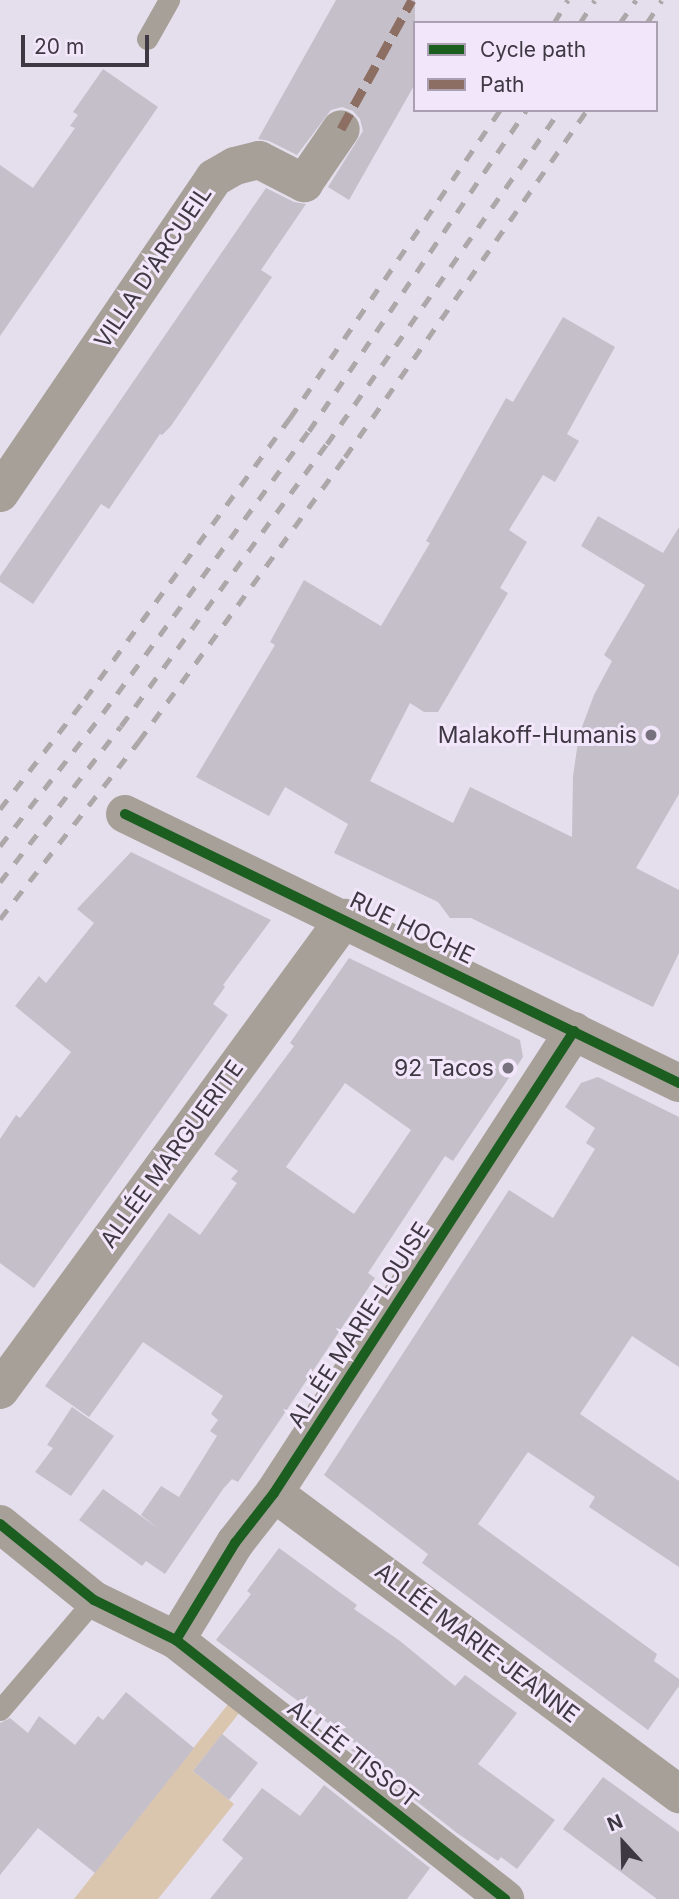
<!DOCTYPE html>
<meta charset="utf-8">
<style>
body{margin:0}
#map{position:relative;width:679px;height:1899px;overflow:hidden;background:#e5deec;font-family:Inter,sans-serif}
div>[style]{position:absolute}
.green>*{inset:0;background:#dac6af}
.building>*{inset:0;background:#c5bfca}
.lane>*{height:21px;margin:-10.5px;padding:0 10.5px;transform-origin:10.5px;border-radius:10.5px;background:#a6a099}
.street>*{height:38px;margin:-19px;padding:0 19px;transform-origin:19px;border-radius:19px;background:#a6a099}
.rail>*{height:5px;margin-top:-2.5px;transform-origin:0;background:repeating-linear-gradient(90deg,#ada7a9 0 12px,transparent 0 24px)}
.quiet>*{height:9px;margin-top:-4.5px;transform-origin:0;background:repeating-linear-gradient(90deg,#8d6e63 0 18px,transparent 0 27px)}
.cycleway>*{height:10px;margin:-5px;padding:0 5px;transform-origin:5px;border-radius:5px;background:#1b5e20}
.dots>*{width:19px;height:19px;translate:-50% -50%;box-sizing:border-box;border:4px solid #f2e6fb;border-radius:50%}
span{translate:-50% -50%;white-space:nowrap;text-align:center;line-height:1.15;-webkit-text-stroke:6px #f2e6fb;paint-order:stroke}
.street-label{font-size:23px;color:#3e3842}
.poi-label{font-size:23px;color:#3e3842}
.right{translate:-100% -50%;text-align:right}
.legend{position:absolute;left:413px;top:21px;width:245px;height:91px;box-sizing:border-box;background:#f2e6fb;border:2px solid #aaa0b1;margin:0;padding:9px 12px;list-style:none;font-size:21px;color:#3e3842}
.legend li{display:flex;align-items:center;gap:14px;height:35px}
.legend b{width:35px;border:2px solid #aaa0b1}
.north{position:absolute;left:588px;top:1808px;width:70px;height:70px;-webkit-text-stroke:5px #f2e6fb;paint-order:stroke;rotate:338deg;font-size:19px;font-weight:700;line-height:28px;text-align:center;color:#3e3842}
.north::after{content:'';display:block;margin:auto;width:24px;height:32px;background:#3e3842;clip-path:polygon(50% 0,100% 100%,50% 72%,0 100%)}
.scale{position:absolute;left:21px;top:35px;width:128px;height:32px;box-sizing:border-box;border:4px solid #3e3842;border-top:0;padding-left:9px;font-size:21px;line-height:24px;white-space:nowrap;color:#3e3842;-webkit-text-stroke:5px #f2e6fb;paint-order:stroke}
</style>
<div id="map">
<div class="green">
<div style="clip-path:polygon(229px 1703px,240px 1712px,193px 1771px,234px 1804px,158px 1899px,74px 1899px)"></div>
</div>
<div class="building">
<div style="clip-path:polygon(336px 0,415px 0,415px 84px,349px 200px,328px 187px,363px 131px,360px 119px,353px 111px,342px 107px,331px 110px,297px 155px,269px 141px,258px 139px)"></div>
<div style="clip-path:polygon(103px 69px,158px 107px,0 336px,0 165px,33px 188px,75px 128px,70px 126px,78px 115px,73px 112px)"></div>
<div style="clip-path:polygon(266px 188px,294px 202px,306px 204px,261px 270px,272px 277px,171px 426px,162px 435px,160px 434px,109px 509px,101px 504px,33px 604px,0 582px,0 576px)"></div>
<div style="clip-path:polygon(563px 317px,615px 347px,567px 434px,579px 441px,555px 482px,543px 475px,509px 530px,527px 542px,500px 588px,508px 593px,438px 712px,424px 712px,410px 703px,370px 781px,453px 823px,470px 787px,572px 837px,573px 776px,579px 735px,594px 695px,612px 661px,604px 655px,645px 585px,581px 546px,598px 516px,663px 553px,679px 527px,679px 794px,636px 868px,679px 890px,679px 953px,653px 1007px,471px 918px,450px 918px,438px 902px,334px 853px,348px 824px,285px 787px,269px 816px,196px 777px,275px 645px,270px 642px,304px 580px,381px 626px,430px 543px,426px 541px,506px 398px,513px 402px)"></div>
<div style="clip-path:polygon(131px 852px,271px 920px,223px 985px,225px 987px,213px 1004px,228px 1015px,34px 1288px,0 1263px,0 1139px,16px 1115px,20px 1118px,71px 1052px,15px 1006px,39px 976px,46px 983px,94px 923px,77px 909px)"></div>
<div style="clip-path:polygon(evenodd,349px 958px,520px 1040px,523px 1057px,453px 1161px,445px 1156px,368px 1273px,375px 1278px,282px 1417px,238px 1482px,232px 1479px,223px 1489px,165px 1574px,146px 1561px,142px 1566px,79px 1520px,103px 1489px,159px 1529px,141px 1515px,161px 1486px,179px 1497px,217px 1436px,210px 1431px,218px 1420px,211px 1414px,223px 1396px,143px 1342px,89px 1417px,45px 1386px,169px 1213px,200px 1235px,237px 1183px,231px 1179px,238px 1171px,214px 1154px,294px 1046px,290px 1043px,349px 958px,345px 1083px,411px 1130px,354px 1214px,286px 1167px,345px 1083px)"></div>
<div style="clip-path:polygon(598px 1077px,679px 1117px,679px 1367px,632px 1336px,580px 1414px,679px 1481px,679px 1567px,589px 1507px,595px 1497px,528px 1452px,478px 1524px,657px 1654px,654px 1661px,679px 1679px,679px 1686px,648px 1730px,422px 1563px,428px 1554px,324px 1475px,509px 1190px,553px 1218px,595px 1149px,586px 1143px,595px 1128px,565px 1107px,581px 1083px)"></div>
<div style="clip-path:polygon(72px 1407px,114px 1436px,71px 1496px,35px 1472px,53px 1448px,47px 1445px)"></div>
<div style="clip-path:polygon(279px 1548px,357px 1605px,354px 1609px,400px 1641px,455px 1686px,465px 1675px,517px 1713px,478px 1764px,555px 1820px,517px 1869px,501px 1857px,498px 1861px,457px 1833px,351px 1750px,356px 1744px,216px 1640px,251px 1594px,247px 1591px)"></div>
<div style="clip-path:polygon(126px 1692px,194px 1748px,95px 1873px,38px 1828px,0 1875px,0 1723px,10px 1718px,28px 1733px,39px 1716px,75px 1745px,98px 1716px,103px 1720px)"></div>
<div style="clip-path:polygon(222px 1734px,258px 1763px,229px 1800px,193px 1771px)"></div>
<div style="clip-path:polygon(603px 1777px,679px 1832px,679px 1899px,657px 1899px,563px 1829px)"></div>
<div style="clip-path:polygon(324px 1785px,430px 1868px,407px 1899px,210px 1899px,243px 1858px,222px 1840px,262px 1788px,300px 1816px)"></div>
</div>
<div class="lane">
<div style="left:147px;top:39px;width:45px;rotate:-60.6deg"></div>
<div style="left:0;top:1710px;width:145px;rotate:-49.5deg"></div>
</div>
<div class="street">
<div style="left:0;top:493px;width:381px;rotate:-55.8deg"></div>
<div style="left:214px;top:178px;width:24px;rotate:-30deg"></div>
<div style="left:235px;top:166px;width:25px;rotate:-14deg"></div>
<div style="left:259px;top:160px;width:51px;rotate:27.1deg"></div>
<div style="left:304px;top:183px;width:65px;rotate:-55.6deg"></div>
<div style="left:125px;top:814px;width:616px;rotate:25.9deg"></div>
<div style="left:0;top:1390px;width:585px;rotate:-53.84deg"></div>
<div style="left:274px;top:1493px;width:505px;rotate:36.62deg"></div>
<div style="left:0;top:1524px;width:121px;rotate:39deg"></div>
<div style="left:94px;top:1600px;width:91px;rotate:26deg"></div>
<div style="left:176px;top:1640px;width:419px;rotate:38.2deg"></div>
<div style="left:176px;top:1640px;width:114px;rotate:-58.7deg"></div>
<div style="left:235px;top:1543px;width:63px;rotate:-52deg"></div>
<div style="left:274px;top:1493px;width:551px;rotate:-57deg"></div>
</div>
<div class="rail">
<div style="left:554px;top:23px;width:27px;rotate:-59deg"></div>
<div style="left:580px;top:23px;width:27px;rotate:-57deg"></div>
<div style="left:620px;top:23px;width:28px;rotate:-55deg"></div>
<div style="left:647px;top:23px;width:27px;rotate:-57deg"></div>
<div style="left:0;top:809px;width:139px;rotate:-52.3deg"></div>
<div style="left:85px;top:699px;width:348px;rotate:-53.9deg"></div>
<div style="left:290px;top:418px;width:373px;rotate:-55.7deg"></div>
<div style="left:0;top:846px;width:168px;rotate:-52.2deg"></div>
<div style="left:103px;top:713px;width:349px;rotate:-53.9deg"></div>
<div style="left:309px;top:431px;width:387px;rotate:-55.9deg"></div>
<div style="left:0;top:882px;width:197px;rotate:-52.2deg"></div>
<div style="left:121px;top:726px;width:349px;rotate:-53.9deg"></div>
<div style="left:327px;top:444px;width:407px;rotate:-55.1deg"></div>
<div style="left:0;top:919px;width:226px;rotate:-52deg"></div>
<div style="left:139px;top:741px;width:351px;rotate:-54deg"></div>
<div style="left:345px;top:457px;width:423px;rotate:-55.1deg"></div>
</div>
<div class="quiet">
<div style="left:341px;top:129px;width:147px;rotate:-61.2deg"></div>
</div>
<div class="cycleway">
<div style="left:125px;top:814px;width:616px;rotate:25.9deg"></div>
<div style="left:0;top:1524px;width:121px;rotate:39deg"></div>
<div style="left:94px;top:1600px;width:91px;rotate:26deg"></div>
<div style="left:176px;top:1640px;width:419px;rotate:38.2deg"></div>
<div style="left:176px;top:1640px;width:114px;rotate:-58.7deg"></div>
<div style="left:235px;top:1543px;width:63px;rotate:-52deg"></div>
<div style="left:274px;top:1493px;width:551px;rotate:-57deg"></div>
</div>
<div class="dots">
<div style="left:651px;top:735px;background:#78727e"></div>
<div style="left:508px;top:1068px;background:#78727e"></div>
</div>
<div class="street-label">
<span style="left:153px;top:267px;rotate:-56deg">VILLA D'ARCUEIL</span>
<span style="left:412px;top:928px;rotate:26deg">RUE HOCHE</span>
<span style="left:172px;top:1154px;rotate:-54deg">ALLÉE MARGUERITE</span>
<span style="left:359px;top:1325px;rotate:-57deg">ALLÉE MARIE-LOUISE</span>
<span style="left:477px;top:1643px;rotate:37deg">ALLÉE MARIE-JEANNE</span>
<span style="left:353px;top:1754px;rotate:38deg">ALLÉE TISSOT</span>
</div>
<div class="poi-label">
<span class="right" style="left:637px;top:735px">Malakoff-Humanis</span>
<span class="right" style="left:494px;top:1068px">92 Tacos</span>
</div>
<ul class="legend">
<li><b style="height:9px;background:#1b5e20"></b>Cycle path</li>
<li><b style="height:9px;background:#8d6e63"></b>Path</li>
</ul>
<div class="north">N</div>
<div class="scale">20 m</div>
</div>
